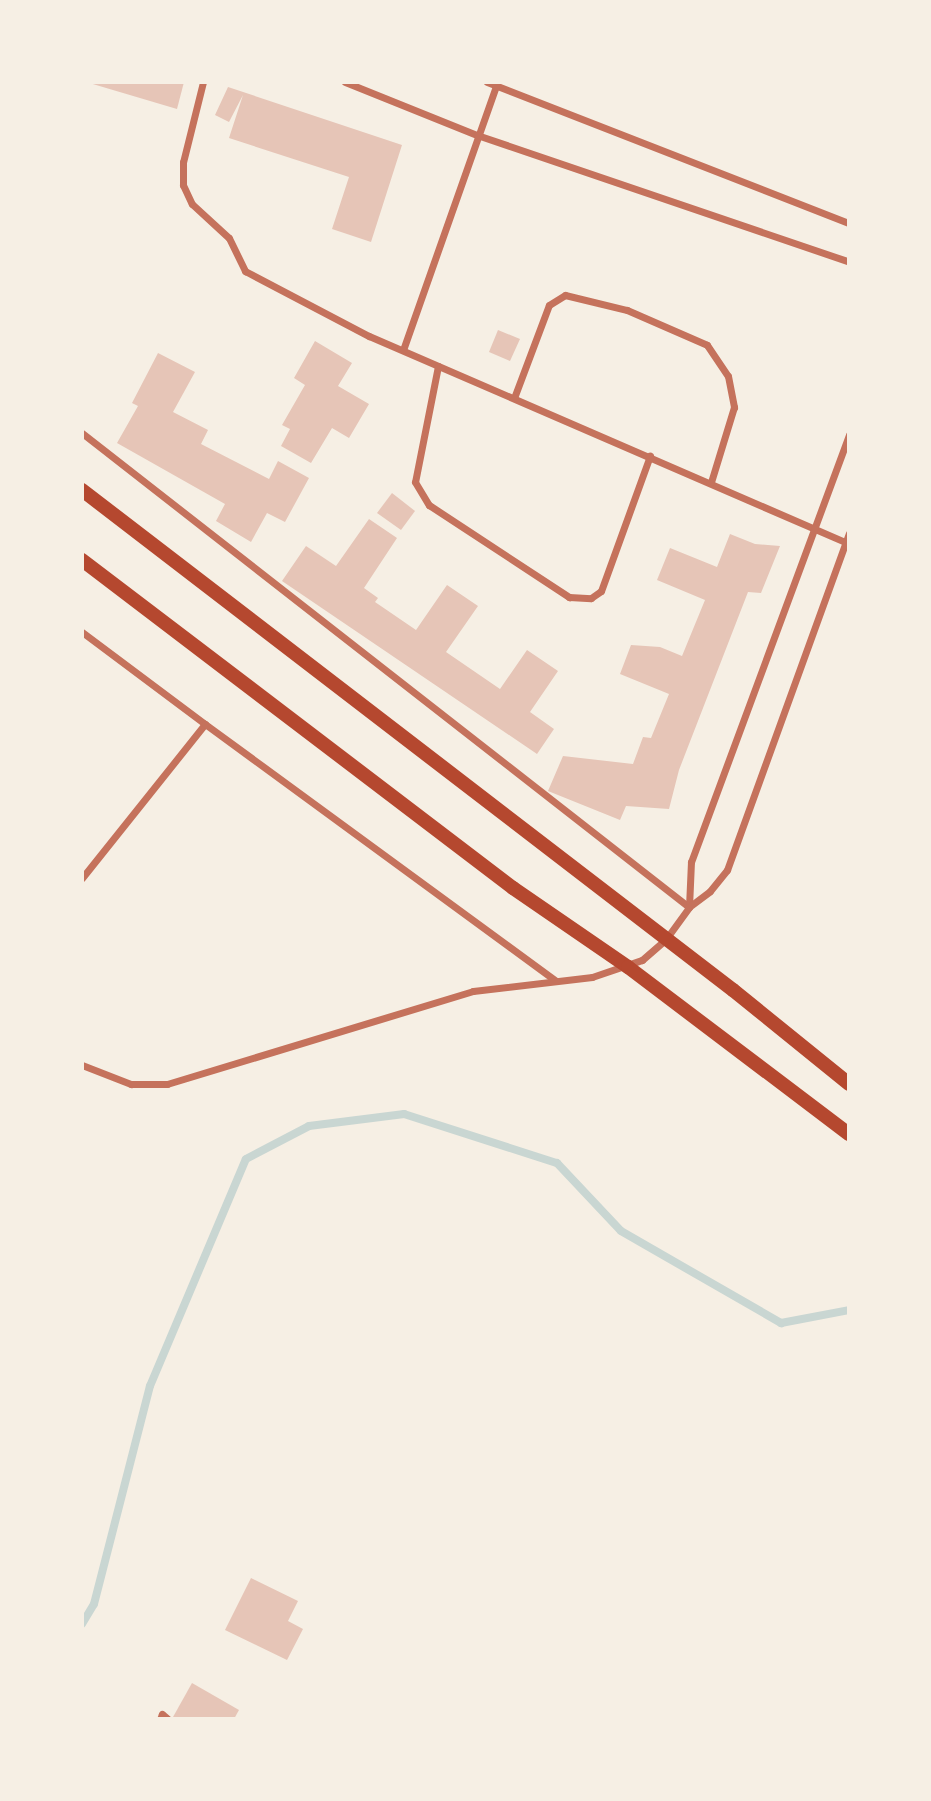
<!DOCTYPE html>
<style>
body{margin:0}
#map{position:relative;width:931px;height:1801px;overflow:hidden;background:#f6efe4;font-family:"Space Grotesk",sans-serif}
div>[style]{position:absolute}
.stream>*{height:8px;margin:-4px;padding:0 4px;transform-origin:4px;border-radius:4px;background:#c9d6d2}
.building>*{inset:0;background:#e6c5b7}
.minor>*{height:7px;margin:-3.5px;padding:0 3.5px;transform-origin:3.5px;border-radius:3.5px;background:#c5725c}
.secondary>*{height:14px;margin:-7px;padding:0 7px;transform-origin:7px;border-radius:7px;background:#b5482f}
span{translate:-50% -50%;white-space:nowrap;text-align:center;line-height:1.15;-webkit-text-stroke:6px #f6efe4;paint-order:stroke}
.frame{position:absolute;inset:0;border:84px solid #f6efe4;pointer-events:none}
</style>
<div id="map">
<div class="stream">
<div style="left:82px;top:1624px;width:23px;rotate:-59deg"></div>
<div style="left:94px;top:1604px;width:225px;rotate:-75.6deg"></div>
<div style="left:150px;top:1386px;width:246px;rotate:-67.1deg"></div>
<div style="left:246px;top:1159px;width:71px;rotate:-27.6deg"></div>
<div style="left:309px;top:1126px;width:96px;rotate:-7.2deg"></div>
<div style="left:404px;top:1114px;width:161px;rotate:17.8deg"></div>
<div style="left:557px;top:1163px;width:93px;rotate:46.7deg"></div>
<div style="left:621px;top:1231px;width:185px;rotate:29.9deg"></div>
<div style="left:781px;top:1323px;width:69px;rotate:-10.8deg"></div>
</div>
<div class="building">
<div style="clip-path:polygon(86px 82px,184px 82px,177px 109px)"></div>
<div style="clip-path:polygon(228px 87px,402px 145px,371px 242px,332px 229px,349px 177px,229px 138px,243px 95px,229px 122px,215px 115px)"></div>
<div style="clip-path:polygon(498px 330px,520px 339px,510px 361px,489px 352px)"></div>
<div style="clip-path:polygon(315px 341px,352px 363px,338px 386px,369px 404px,349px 438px,332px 428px,311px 463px,281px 446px,290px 429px,282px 425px,305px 385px,294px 378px)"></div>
<div style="clip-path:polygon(158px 353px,195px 372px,173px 412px,208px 430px,201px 444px,269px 479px,278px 461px,309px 478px,285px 522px,267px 513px,251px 542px,216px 521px,225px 504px,117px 443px,138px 406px,132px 403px)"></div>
<div style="clip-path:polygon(392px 493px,415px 511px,401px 530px,377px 513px)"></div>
<div style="clip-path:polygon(369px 519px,397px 538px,364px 588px,378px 598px,375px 602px,416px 630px,447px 585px,478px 606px,446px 652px,500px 689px,527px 650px,558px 671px,530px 712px,554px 729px,537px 754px,282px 581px,306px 546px,336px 566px)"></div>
<div style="clip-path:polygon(730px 534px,755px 544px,780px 546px,761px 593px,748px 592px,679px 770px,669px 809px,626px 806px,620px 820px,548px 791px,563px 756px,633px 764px,643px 737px,651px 738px,669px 694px,620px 674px,631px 645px,660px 647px,682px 656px,705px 600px,657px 580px,670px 548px,717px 567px)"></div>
<div style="clip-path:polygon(251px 1578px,298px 1601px,288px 1621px,303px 1629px,287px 1660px,225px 1630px)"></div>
<div style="clip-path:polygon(192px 1683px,239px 1710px,234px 1719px,173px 1717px)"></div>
</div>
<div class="minor">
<div style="left:203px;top:82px;width:82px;rotate:104deg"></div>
<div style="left:183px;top:162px;width:23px;rotate:90deg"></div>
<div style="left:183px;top:185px;width:21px;rotate:65deg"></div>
<div style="left:192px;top:204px;width:50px;rotate:42.6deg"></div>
<div style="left:229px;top:238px;width:37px;rotate:64deg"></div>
<div style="left:245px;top:271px;width:140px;rotate:27.7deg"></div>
<div style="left:369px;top:336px;width:519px;rotate:23.4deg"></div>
<div style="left:345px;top:82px;width:142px;rotate:21.9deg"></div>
<div style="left:477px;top:135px;width:393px;rotate:18.8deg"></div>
<div style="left:487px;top:82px;width:388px;rotate:21.3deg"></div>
<div style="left:403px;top:350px;width:283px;rotate:-70.6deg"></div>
<div style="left:438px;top:366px;width:118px;rotate:101.2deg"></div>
<div style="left:415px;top:482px;width:27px;rotate:59deg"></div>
<div style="left:429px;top:505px;width:168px;rotate:33.3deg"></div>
<div style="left:569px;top:597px;width:22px;rotate:3deg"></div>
<div style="left:591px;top:598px;width:12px;rotate:-35deg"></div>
<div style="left:601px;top:591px;width:144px;rotate:-70.1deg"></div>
<div style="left:514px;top:398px;width:99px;rotate:-69.4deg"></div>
<div style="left:549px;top:305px;width:19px;rotate:-32deg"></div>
<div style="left:565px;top:295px;width:64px;rotate:13.6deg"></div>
<div style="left:627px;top:310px;width:87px;rotate:23.6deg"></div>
<div style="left:707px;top:345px;width:37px;rotate:56deg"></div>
<div style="left:728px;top:376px;width:32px;rotate:79deg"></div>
<div style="left:734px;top:407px;width:78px;rotate:107deg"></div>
<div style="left:82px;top:433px;width:770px;rotate:37.99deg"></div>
<div style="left:82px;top:632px;width:154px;rotate:36.8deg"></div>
<div style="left:82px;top:878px;width:197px;rotate:-51.4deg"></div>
<div style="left:205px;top:724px;width:434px;rotate:36.2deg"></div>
<div style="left:689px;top:907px;width:45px;rotate:-87.5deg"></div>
<div style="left:691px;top:862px;width:456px;rotate:-69.7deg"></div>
<div style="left:82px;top:1065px;width:53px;rotate:21.2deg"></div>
<div style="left:131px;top:1084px;width:36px"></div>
<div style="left:167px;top:1084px;width:320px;rotate:-16.9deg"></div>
<div style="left:473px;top:991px;width:120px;rotate:-6.7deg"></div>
<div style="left:592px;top:977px;width:53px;rotate:-18.8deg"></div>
<div style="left:642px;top:960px;width:32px;rotate:-41deg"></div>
<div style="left:666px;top:939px;width:39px;rotate:-54deg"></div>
<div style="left:689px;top:907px;width:26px;rotate:-37deg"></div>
<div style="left:710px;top:891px;width:27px;rotate:-51deg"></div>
<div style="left:727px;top:870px;width:358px;rotate:-70.1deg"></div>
<div style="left:160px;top:1719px;width:5px;rotate:-68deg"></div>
<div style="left:162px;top:1714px;width:8px;rotate:40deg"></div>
</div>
<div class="secondary">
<div style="left:82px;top:490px;width:821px;rotate:37.53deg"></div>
<div style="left:733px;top:990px;width:149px;rotate:39deg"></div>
<div style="left:82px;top:560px;width:542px;rotate:37.27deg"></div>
<div style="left:513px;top:888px;width:140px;rotate:34.5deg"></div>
<div style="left:628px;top:967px;width:277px;rotate:37.1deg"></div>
</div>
<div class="frame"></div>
</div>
